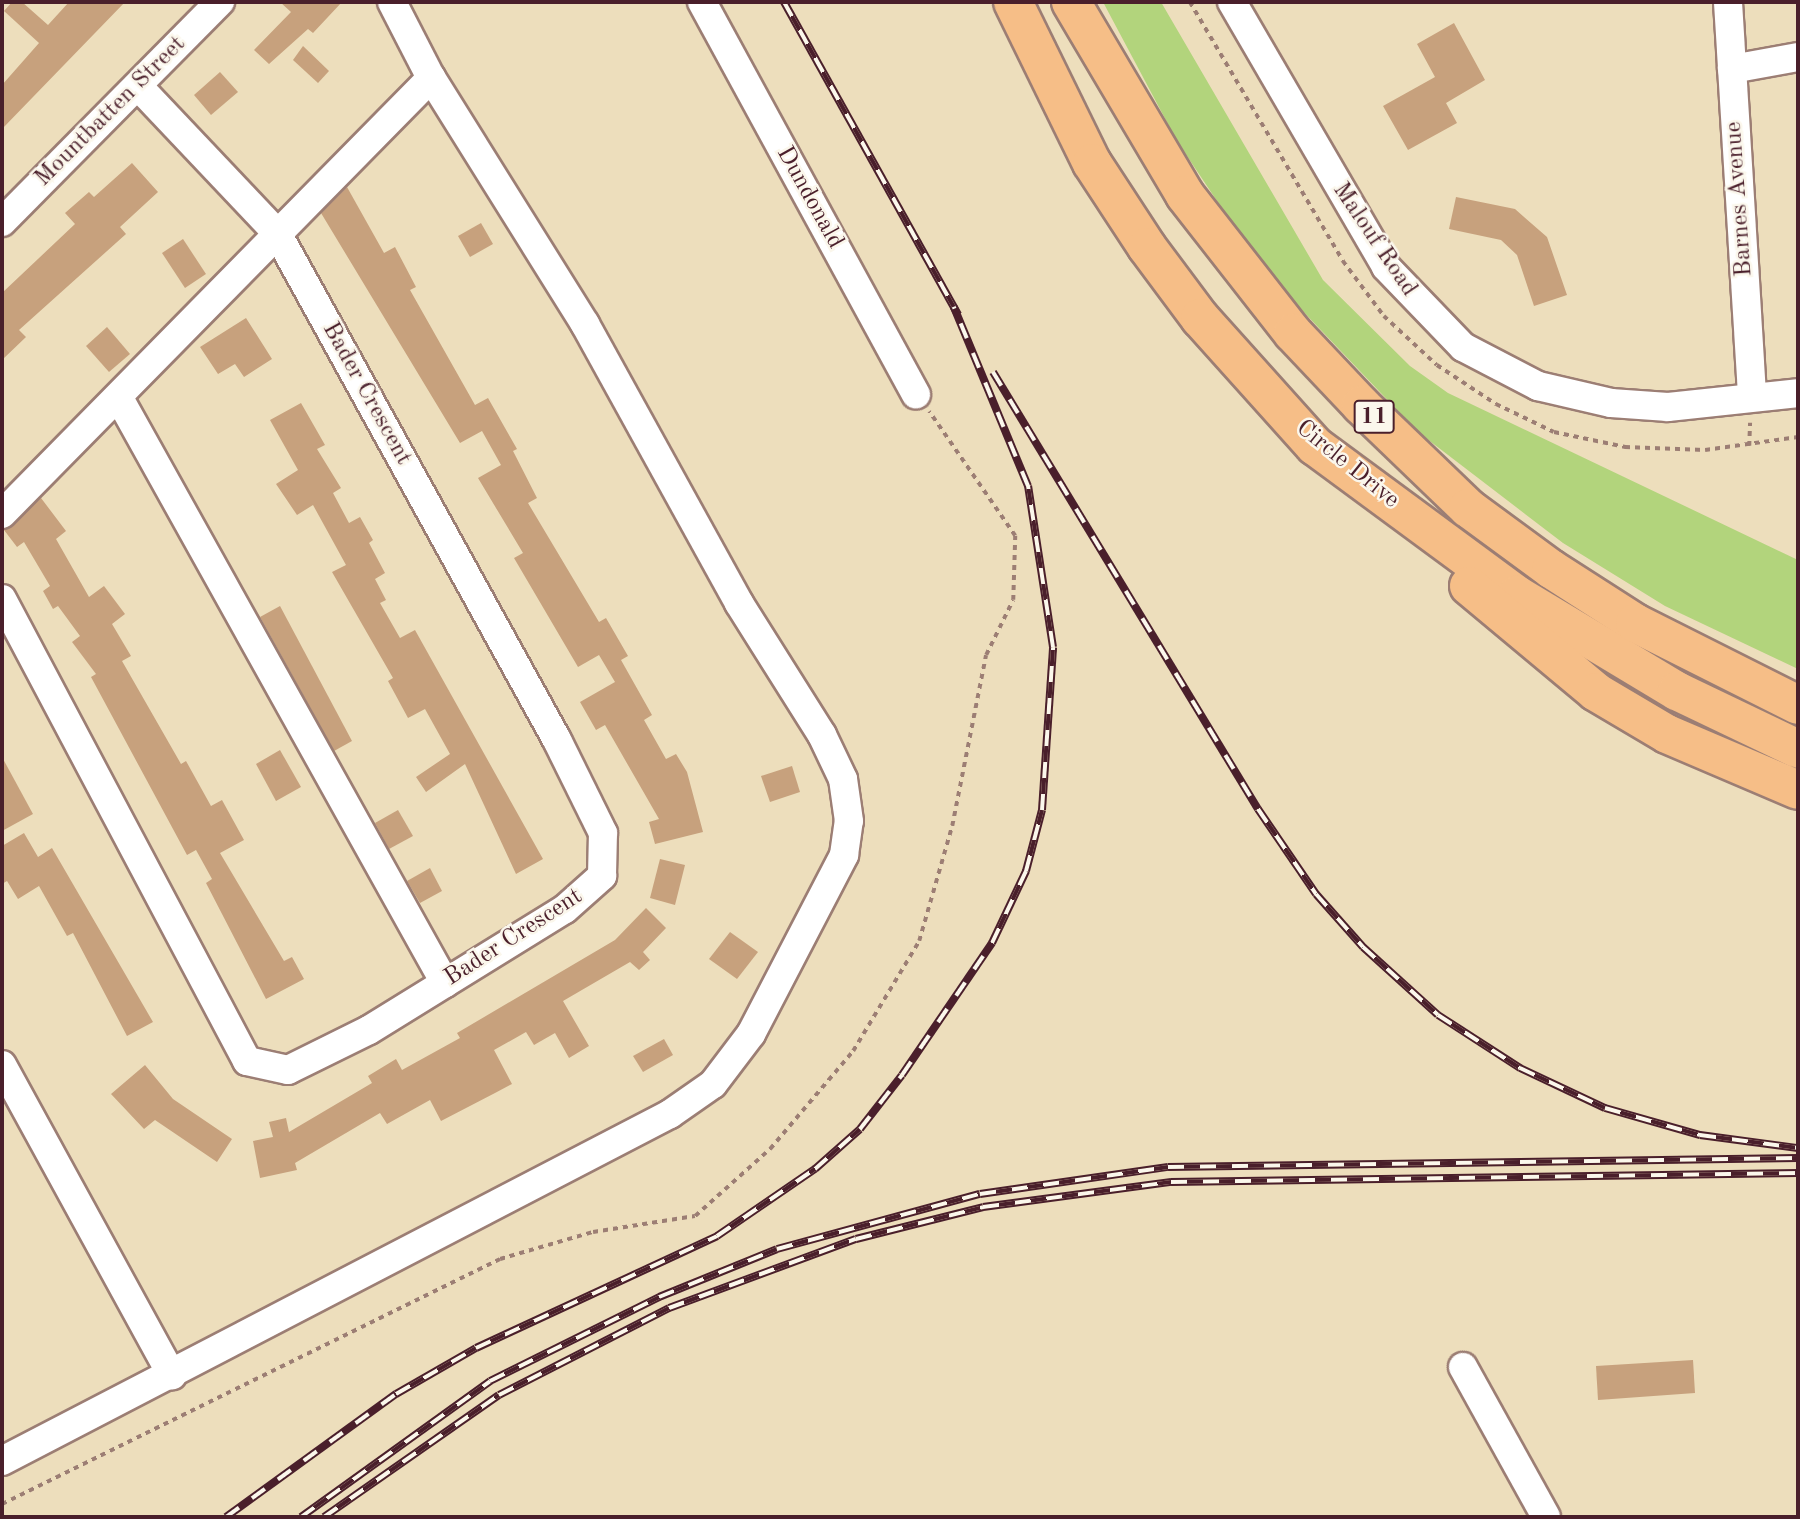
<!DOCTYPE html>
<style>
body{margin:0}
#map{position:relative;width:1800px;height:1519px;overflow:hidden;background:#eddebc;font-family:"Old Standard TT",serif}
div>[style]{position:absolute}
.green>*{inset:0;background:#b2d47c}
.building>*{inset:0;background:#c7a17d}
.path>*{height:3.5px;margin-top:-1.75px;transform-origin:0;background:repeating-linear-gradient(90deg,#9c7e74 0 5px,transparent 0 10px)}
.roads{filter:drop-shadow(2px 0 #9c7e74) drop-shadow(-2px 0 #9c7e74) drop-shadow(0 2px #9c7e74) drop-shadow(0 -2px #9c7e74)}
.minor>*{height:28px;margin:-14px;padding:0 14px;transform-origin:14px;border-radius:14px;background:#fff}
.highway>*{height:38px;margin:-19px;padding:0 19px;transform-origin:19px;border-radius:19px;background:#f6be87}
.rail>*{height:8px;margin-top:-4px;transform-origin:0;background:repeating-linear-gradient(90deg,#fbf7ec 0 16px,#4a1f2b 0 32px);box-sizing:border-box;border-block:2px solid #4a1f2b}
span{translate:-50% -50%;white-space:nowrap;text-align:center;line-height:1.15;-webkit-text-stroke:5px #fbf7ec;paint-order:stroke}
.shield-label span{padding:2px 5px;background:#fbf7ec;border:2px solid;border-radius:5px;-webkit-text-stroke-width:0}
.shield-label{font-size:23px;color:#4a1f2b;font-weight:700}
.street-label{font-size:24px;color:#4a1f2b}
.frame{position:absolute;inset:0;border:4px solid #4a1f2b;pointer-events:none}
</style>
<div id="map">
<div class="green">
<div style="clip-path:polygon(1103px 2px,1161px 2px,1323px 280px,1410px 366px,1448px 393px,1798px 560px,1798px 669px,1665px 606px,1563px 543px,1418px 432px,1297px 305px,1231px 222px,1177px 141px)"></div>
</div>
<div class="building">
<div style="clip-path:polygon(12px 2px,22px 2px,48px 25px,69px 2px,125px 2px,2px 129px,2px 85px,39px 43px,4px 11px)"></div>
<div style="clip-path:polygon(280px 2px,342px 2px,313px 33px,308px 29px,269px 64px,254px 50px,291px 12px)"></div>
<div style="clip-path:polygon(1454px 23px,1485px 80px,1446px 103px,1457px 123px,1408px 150px,1383px 106px,1435px 77px,1417px 44px)"></div>
<div style="clip-path:polygon(303px 46px,329px 71px,318px 83px,293px 60px)"></div>
<div style="clip-path:polygon(220px 72px,238px 92px,211px 115px,194px 95px)"></div>
<div style="clip-path:polygon(132px 163px,158px 192px,120px 227px,126px 234px,19px 330px,26px 337px,2px 360px,2px 293px,75px 224px,65px 213px,89px 192px,94px 197px)"></div>
<div style="clip-path:polygon(347px 187px,384px 253px,395px 247px,416px 287px,410px 290px,475px 405px,488px 398px,517px 449px,513px 451px,537px 498px,528px 503px,599px 622px,606px 618px,628px 656px,621px 660px,652px 715px,644px 720px,666px 759px,676px 754px,687px 772px,703px 832px,655px 844px,649px 822px,659px 819px,605px 725px,596px 730px,580px 702px,615px 682px,599px 655px,578px 667px,514px 558px,523px 553px,478px 478px,501px 465px,482px 431px,460px 443px,321px 213px)"></div>
<div style="clip-path:polygon(1456px 197px,1515px 209px,1547px 237px,1567px 295px,1534px 306px,1517px 255px,1501px 240px,1449px 229px)"></div>
<div style="clip-path:polygon(481px 223px,493px 244px,470px 257px,458px 236px)"></div>
<div style="clip-path:polygon(183px 239px,206px 274px,185px 288px,162px 253px)"></div>
<div style="clip-path:polygon(246px 318px,272px 359px,244px 377px,235px 364px,218px 374px,200px 347px)"></div>
<div style="clip-path:polygon(107px 327px,130px 354px,109px 372px,86px 346px)"></div>
<div style="clip-path:polygon(301px 403px,325px 445px,317px 449px,341px 488px,333px 493px,349px 523px,360px 517px,373px 540px,369px 543px,385px 573px,375px 579px,386px 600px,380px 603px,400px 638px,415px 630px,543px 859px,516px 874px,465px 764px,426px 792px,416px 777px,450px 754px,425px 709px,408px 718px,388px 681px,393px 678px,332px 572px,346px 565px,313px 505px,297px 515px,276px 484px,298px 470px,270px 420px)"></div>
<div style="clip-path:polygon(41px 498px,66px 531px,56px 539px,89px 597px,104px 586px,125px 614px,112px 624px,131px 656px,122px 661px,181px 764px,186px 761px,211px 806px,222px 800px,244px 840px,220px 853px,284px 961px,292px 957px,304px 979px,266px 999px,206px 883px,212px 879px,196px 850px,187px 855px,91px 677px,96px 674px,72px 642px,80px 636px,58px 606px,53px 609px,43px 591px,50px 586px,24px 542px,17px 547px,4px 530px)"></div>
<div style="clip-path:polygon(280px 606px,352px 741px,334px 751px,260px 617px)"></div>
<div style="clip-path:polygon(280px 750px,301px 787px,276px 801px,256px 764px)"></div>
<div style="clip-path:polygon(2px 757px,33px 814px,2px 831px)"></div>
<div style="clip-path:polygon(792px 766px,800px 792px,770px 802px,761px 776px)"></div>
<div style="clip-path:polygon(398px 810px,413px 836px,389px 849px,375px 823px)"></div>
<div style="clip-path:polygon(24px 833px,38px 857px,52px 848px,153px 1022px,127px 1036px,73px 933px,67px 936px,39px 886px,18px 899px,7px 881px,2px 884px,2px 846px)"></div>
<div style="clip-path:polygon(660px 859px,685px 865px,675px 905px,650px 898px)"></div>
<div style="clip-path:polygon(430px 868px,442px 891px,420px 903px,407px 881px)"></div>
<div style="clip-path:polygon(646px 908px,666px 928px,643px 952px,650px 960px,639px 970px,630px 962px,563px 1001px,589px 1046px,569px 1058px,555px 1033px,534px 1045px,526px 1032px,494px 1050px,512px 1084px,495px 1093px,441px 1121px,430px 1100px,387px 1124px,380px 1113px,295px 1163px,297px 1170px,260px 1178px,253px 1141px,273px 1137px,269px 1122px,286px 1118px,289px 1132px,372px 1083px,368px 1076px,396px 1059px,402px 1070px,460px 1038px,457px 1033px,615px 940px)"></div>
<div style="clip-path:polygon(730px 932px,758px 952px,737px 979px,709px 959px)"></div>
<div style="clip-path:polygon(664px 1039px,673px 1055px,643px 1072px,633px 1056px)"></div>
<div style="clip-path:polygon(145px 1065px,173px 1099px,232px 1139px,217px 1162px,155px 1120px,144px 1129px,111px 1094px)"></div>
<div style="clip-path:polygon(1693px 1360px,1695px 1393px,1598px 1400px,1596px 1366px)"></div>
</div>
<div class="path">
<div style="left:1190px;top:2px;width:301px;rotate:59.4deg"></div>
<div style="left:1343px;top:261px;width:69px;rotate:53.3deg"></div>
<div style="left:1384px;top:316px;width:72px;rotate:42.8deg"></div>
<div style="left:1437px;top:365px;width:71px;rotate:33.5deg"></div>
<div style="left:1496px;top:404px;width:64px;rotate:25.8deg"></div>
<div style="left:1554px;top:432px;width:73px;rotate:11.9deg"></div>
<div style="left:1625px;top:447px;width:80px;rotate:2.1deg"></div>
<div style="left:1705px;top:450px;width:94px;rotate:-8deg"></div>
<div style="left:1749px;top:446px;width:23px;rotate:-88deg"></div>
<div style="left:2px;top:1504px;width:555px;rotate:-26.2deg"></div>
<div style="left:500px;top:1259px;width:97px;rotate:-16.2deg"></div>
<div style="left:593px;top:1232px;width:103px;rotate:-8.9deg"></div>
<div style="left:695px;top:1216px;width:101px;rotate:-41.8deg"></div>
<div style="left:770px;top:1149px;width:128px;rotate:-49.7deg"></div>
<div style="left:853px;top:1051px;width:128px;rotate:-59deg"></div>
<div style="left:919px;top:941px;width:120px;rotate:-74deg"></div>
<div style="left:952px;top:826px;width:174px;rotate:-78.8deg"></div>
<div style="left:986px;top:655px;width:61px;rotate:-63.9deg"></div>
<div style="left:1013px;top:600px;width:64px;rotate:-88.2deg"></div>
<div style="left:1015px;top:536px;width:151px;rotate:-124.7deg"></div>
</div>
<div class="roads">
<div class="minor">
<div style="left:702px;top:2px;width:447px;rotate:61.4deg"></div>
<div style="left:1232px;top:2px;width:306px;rotate:59.8deg"></div>
<div style="left:1386px;top:267px;width:111px;rotate:46.1deg"></div>
<div style="left:1463px;top:347px;width:85px;rotate:27.5deg"></div>
<div style="left:1538px;top:386px;width:75px;rotate:13.1deg"></div>
<div style="left:1611px;top:403px;width:57px;rotate:4deg"></div>
<div style="left:1668px;top:407px;width:131px;rotate:-6.1deg"></div>
<div style="left:1728px;top:2px;width:395px;rotate:86.5deg"></div>
<div style="left:1732px;top:69px;width:67px;rotate:-10.3deg"></div>
<div style="left:2px;top:222px;width:310px;rotate:-45.3deg"></div>
<div style="left:119px;top:398px;width:670px;rotate:60.87deg"></div>
<div style="left:2px;top:514px;width:612px;rotate:-45.46deg"></div>
<div style="left:2px;top:599px;width:523px;rotate:62.06deg"></div>
<div style="left:247px;top:1061px;width:42px;rotate:12.4deg"></div>
<div style="left:288px;top:1070px;width:90px;rotate:-26.3deg"></div>
<div style="left:369px;top:1030px;width:230px;rotate:-31.7deg"></div>
<div style="left:565px;top:909px;width:50px;rotate:-41.7deg"></div>
<div style="left:602px;top:876px;width:43px;rotate:-88.7deg"></div>
<div style="left:603px;top:833px;width:104px;rotate:-116.3deg"></div>
<div style="left:557px;top:740px;width:579px;rotate:-118.91deg"></div>
<div style="left:277px;top:233px;width:202px;rotate:-133.4deg"></div>
<div style="left:2px;top:1065px;width:354px;rotate:61.3deg"></div>
<div style="left:1463px;top:1367px;width:171px;rotate:61deg"></div>
<div style="left:2px;top:1461px;width:753px;rotate:-27.45deg"></div>
<div style="left:670px;top:1114px;width:52px;rotate:-34.9deg"></div>
<div style="left:713px;top:1084px;width:63px;rotate:-52.8deg"></div>
<div style="left:751px;top:1034px;width:202px;rotate:-62.5deg"></div>
<div style="left:844px;top:855px;width:34px;rotate:-82deg"></div>
<div style="left:849px;top:821px;width:42px;rotate:-98.1deg"></div>
<div style="left:843px;top:779px;width:49px;rotate:-115.5deg"></div>
<div style="left:822px;top:735px;width:156px;rotate:-122.2deg"></div>
<div style="left:739px;top:603px;width:319px;rotate:-118.9deg"></div>
<div style="left:585px;top:324px;width:290px;rotate:-122deg"></div>
<div style="left:431px;top:78px;width:85px;rotate:-117.2deg"></div>
</div>
<div class="highway">
<div style="left:1013px;top:2px;width:179px;rotate:63.9deg"></div>
<div style="left:1092px;top:163px;width:100px;rotate:56.8deg"></div>
<div style="left:1147px;top:247px;width:89px;rotate:53.3deg"></div>
<div style="left:1200px;top:318px;width:172px;rotate:48.1deg"></div>
<div style="left:1315px;top:446px;width:251px;rotate:36.4deg"></div>
<div style="left:1517px;top:595px;width:187px;rotate:31deg"></div>
<div style="left:1677px;top:691px;width:134px;rotate:25.6deg"></div>
<div style="left:1071px;top:2px;width:224px;rotate:59.4deg"></div>
<div style="left:1185px;top:195px;width:175px;rotate:52deg"></div>
<div style="left:1293px;top:333px;width:99px;rotate:46.6deg"></div>
<div style="left:1361px;top:405px;width:149px;rotate:43.9deg"></div>
<div style="left:1468px;top:508px;width:103px;rotate:36.3deg"></div>
<div style="left:1551px;top:569px;width:100px;rotate:32.7deg"></div>
<div style="left:1635px;top:623px;width:182px;rotate:26.7deg"></div>
<div style="left:1469px;top:586px;width:165px;rotate:39.8deg"></div>
<div style="left:1596px;top:692px;width:82px;rotate:30.6deg"></div>
<div style="left:1667px;top:734px;width:142px;rotate:23.1deg"></div>
</div>
</div>
<div class="rail">
<div style="left:784px;top:2px;width:358px;rotate:60.9deg"></div>
<div style="left:993px;top:372px;width:511px;rotate:58.77deg"></div>
<div style="left:1258px;top:809px;width:103px;rotate:55.7deg"></div>
<div style="left:1316px;top:894px;width:71px;rotate:48.4deg"></div>
<div style="left:1363px;top:947px;width:101px;rotate:42.2deg"></div>
<div style="left:1438px;top:1015px;width:98px;rotate:32.9deg"></div>
<div style="left:1520px;top:1068px;width:94px;rotate:25.2deg"></div>
<div style="left:1605px;top:1108px;width:99px;rotate:15.9deg"></div>
<div style="left:1700px;top:1135px;width:99px;rotate:7.6deg"></div>
<div style="left:226px;top:1517px;width:210px;rotate:-35.9deg"></div>
<div style="left:396px;top:1394px;width:92px;rotate:-29.9deg"></div>
<div style="left:476px;top:1348px;width:266px;rotate:-24.9deg"></div>
<div style="left:717px;top:1236px;width:119px;rotate:-34.4deg"></div>
<div style="left:815px;top:1169px;width:60px;rotate:-41.6deg"></div>
<div style="left:860px;top:1129px;width:68px;rotate:-52.1deg"></div>
<div style="left:902px;top:1075px;width:160px;rotate:-55.7deg"></div>
<div style="left:992px;top:943px;width:80px;rotate:-64.7deg"></div>
<div style="left:1026px;top:871px;width:63px;rotate:-75.3deg"></div>
<div style="left:1042px;top:810px;width:163px;rotate:-86.1deg"></div>
<div style="left:1053px;top:647px;width:163px;rotate:-98.8deg"></div>
<div style="left:1028px;top:486px;width:194px;rotate:-112.5deg"></div>
<div style="left:301px;top:1517px;width:233px;rotate:-35.7deg"></div>
<div style="left:490px;top:1381px;width:189px;rotate:-26.4deg"></div>
<div style="left:659px;top:1297px;width:127px;rotate:-22.1deg"></div>
<div style="left:777px;top:1249px;width:210px;rotate:-15.2deg"></div>
<div style="left:980px;top:1194px;width:190px;rotate:-8.2deg"></div>
<div style="left:1168px;top:1167px;width:630px;rotate:-0.82deg"></div>
<div style="left:324px;top:1517px;width:213px;rotate:-34.9deg"></div>
<div style="left:499px;top:1395px;width:191px;rotate:-27.1deg"></div>
<div style="left:669px;top:1308px;width:199px;rotate:-20.3deg"></div>
<div style="left:856px;top:1239px;width:131px;rotate:-14.1deg"></div>
<div style="left:983px;top:1207px;width:190px;rotate:-7.6deg"></div>
<div style="left:1171px;top:1182px;width:627px;rotate:-0.82deg"></div>
</div>
<div class="shield-label">
<span style="left:1374px;top:417px">11</span>
</div>
<div class="street-label">
<span style="left:111px;top:112px;rotate:-45deg">Mountbatten Street</span>
<span style="left:809px;top:198px;rotate:61deg">Dundonald</span>
<span style="left:1740px;top:199px;rotate:-94deg">Barnes Avenue</span>
<span style="left:1374px;top:240px;rotate:56deg">Malouf Road</span>
<span style="left:366px;top:394px;rotate:61deg">Bader Crescent</span>
<span style="left:1347px;top:465px;rotate:39deg">Circle Drive</span>
<span style="left:514px;top:938px;rotate:-33deg">Bader Crescent</span>
</div>
<div class="frame"></div>
</div>
